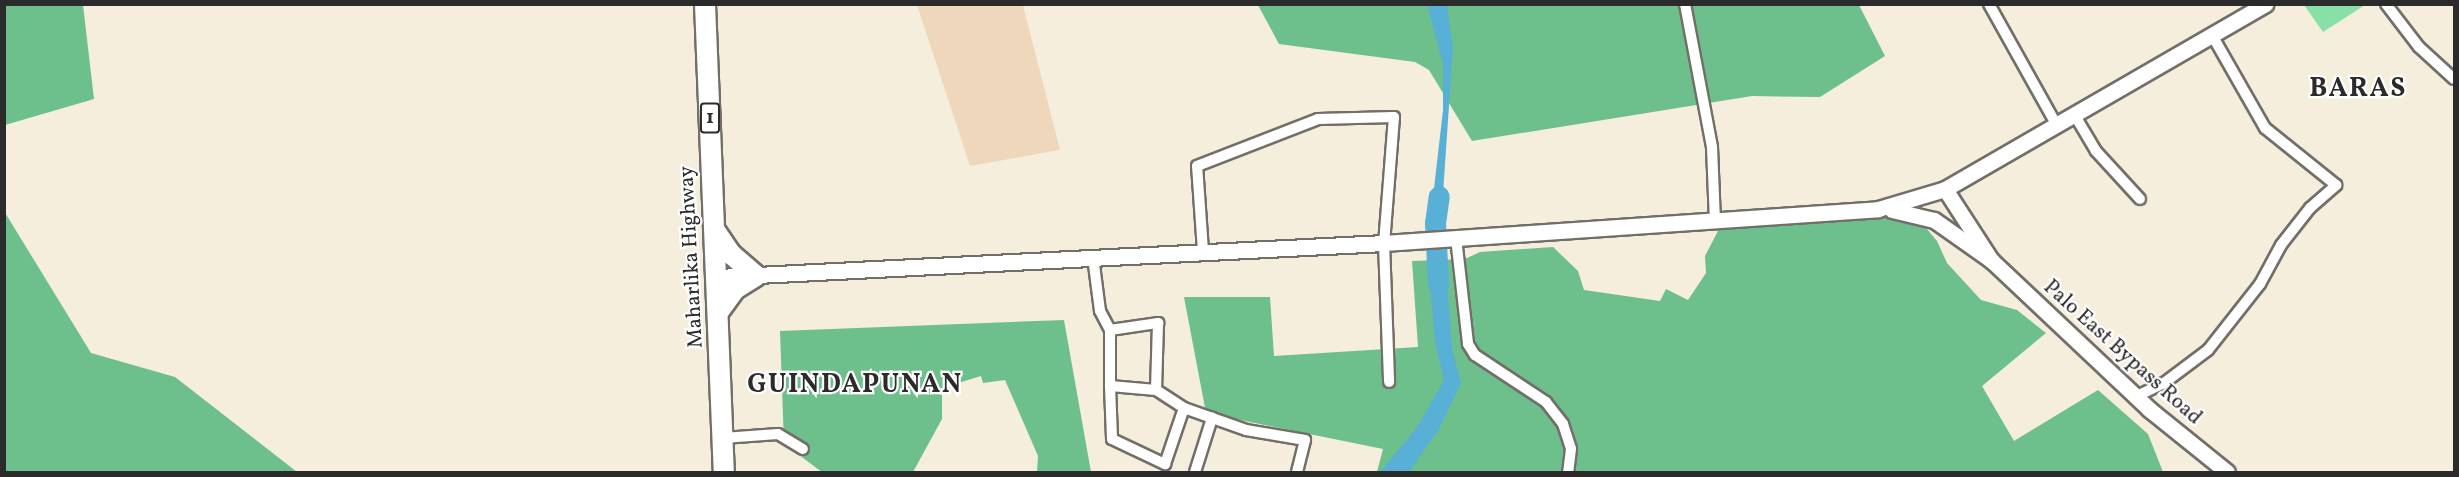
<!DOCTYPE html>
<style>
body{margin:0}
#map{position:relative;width:2459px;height:477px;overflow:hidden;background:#f5eedc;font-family:Vollkorn,serif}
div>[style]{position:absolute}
.built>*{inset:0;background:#eed7bb}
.green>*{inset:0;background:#87e1a7}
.forest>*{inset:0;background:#6dbf8c}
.water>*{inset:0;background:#59b0d6}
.river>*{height:21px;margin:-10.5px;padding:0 10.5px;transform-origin:10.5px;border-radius:10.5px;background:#59b0d6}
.roads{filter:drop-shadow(2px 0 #726f69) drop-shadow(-2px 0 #726f69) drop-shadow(0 2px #726f69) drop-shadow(0 -2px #726f69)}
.street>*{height:10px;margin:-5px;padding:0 5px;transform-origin:5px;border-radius:5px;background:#fff}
.secondary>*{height:15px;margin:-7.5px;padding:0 7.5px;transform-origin:7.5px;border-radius:7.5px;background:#fff}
.highway>*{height:20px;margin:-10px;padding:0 10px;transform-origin:10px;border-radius:10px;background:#fff}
span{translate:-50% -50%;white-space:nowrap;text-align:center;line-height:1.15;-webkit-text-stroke:4.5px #fff;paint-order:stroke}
.shield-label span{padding:2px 4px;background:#fff;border:2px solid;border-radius:4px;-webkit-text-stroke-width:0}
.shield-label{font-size:20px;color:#2b2b2b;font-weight:700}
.street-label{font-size:21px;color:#2b2b2b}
.district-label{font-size:27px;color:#2b2b2b;font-weight:700;letter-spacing:1.5px}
.frame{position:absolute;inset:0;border:6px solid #2b2b2b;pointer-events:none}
</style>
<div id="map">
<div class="built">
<div style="clip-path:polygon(917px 5px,1023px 5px,1060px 150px,970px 166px)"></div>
</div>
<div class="green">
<div style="clip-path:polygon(2304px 5px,2365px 5px,2323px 32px)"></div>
</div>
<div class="forest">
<div style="clip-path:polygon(5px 4px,83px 5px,94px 99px,5px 125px)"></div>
<div style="clip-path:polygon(1258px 5px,1859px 5px,1885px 56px,1820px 97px,1752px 96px,1472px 141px,1429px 70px,1415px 62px,1279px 44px)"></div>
<div style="clip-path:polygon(4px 211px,91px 353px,175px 377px,297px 472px,5px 472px)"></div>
<div style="clip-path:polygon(1900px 215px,1922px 223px,1937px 241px,1947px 263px,1981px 300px,2017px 310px,2046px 333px,1982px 386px,2014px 441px,2098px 390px,2148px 434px,2163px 472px,1377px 472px,1383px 449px,1206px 413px,1184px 297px,1270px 297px,1274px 356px,1418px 347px,1412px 261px,1465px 259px,1480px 252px,1553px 247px,1578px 271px,1584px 290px,1660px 301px,1666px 289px,1688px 300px,1706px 273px,1705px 256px,1719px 229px)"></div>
<div style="clip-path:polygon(1064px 320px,1091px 472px,1037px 472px,1038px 456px,1005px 380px,983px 383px,981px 376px,942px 388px,942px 419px,913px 472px,822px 472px,784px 444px,780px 331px)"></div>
</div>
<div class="water">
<div style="clip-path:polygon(1427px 5px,1447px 5px,1453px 47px,1441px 223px,1430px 223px,1443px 110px,1443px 64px)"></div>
<div style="clip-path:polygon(1428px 256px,1445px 256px,1452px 348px,1461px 383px,1439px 429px,1409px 472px,1380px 472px,1418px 426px,1444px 380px,1435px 342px)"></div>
</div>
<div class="river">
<div style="left:1438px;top:284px;width:61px;rotate:-92.8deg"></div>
<div style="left:1435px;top:223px;width:27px;rotate:-82deg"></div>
</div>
<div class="roads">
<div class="street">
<div style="left:1685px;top:4px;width:146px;rotate:79.3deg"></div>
<div style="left:1712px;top:147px;width:75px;rotate:87.7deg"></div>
<div style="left:1989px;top:4px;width:137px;rotate:60.8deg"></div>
<div style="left:2386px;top:4px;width:54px;rotate:52.5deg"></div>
<div style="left:2419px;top:47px;width:47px;rotate:42.4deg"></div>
<div style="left:2074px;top:114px;width:43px;rotate:59.3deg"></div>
<div style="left:2096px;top:151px;width:65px;rotate:47.5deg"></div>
<div style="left:1456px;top:238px;width:107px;rotate:83.5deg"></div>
<div style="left:1468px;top:344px;width:13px;rotate:58deg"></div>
<div style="left:1475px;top:355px;width:85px;rotate:33.5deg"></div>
<div style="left:1546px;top:402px;width:28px;rotate:52deg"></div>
<div style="left:1563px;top:424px;width:26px;rotate:72deg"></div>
<div style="left:1571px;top:449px;width:23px;rotate:97deg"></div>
<div style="left:1203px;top:251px;width:85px;rotate:-94deg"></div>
<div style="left:1197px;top:166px;width:130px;rotate:-21.2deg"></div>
<div style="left:1318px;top:119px;width:76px;rotate:-1.5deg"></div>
<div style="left:1394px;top:117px;width:126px;rotate:94.5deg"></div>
<div style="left:1384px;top:243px;width:139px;rotate:87.9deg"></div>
<div style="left:1093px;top:257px;width:54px;rotate:82.6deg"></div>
<div style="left:1100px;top:311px;width:21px;rotate:62deg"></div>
<div style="left:1110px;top:330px;width:56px;rotate:90deg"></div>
<div style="left:1110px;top:386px;width:53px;rotate:87.8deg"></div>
<div style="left:1112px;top:439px;width:59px;rotate:25.3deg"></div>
<div style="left:1165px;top:464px;width:59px;rotate:-71.3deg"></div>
<div style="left:1184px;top:408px;width:33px;rotate:-147deg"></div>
<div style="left:1156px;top:390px;width:46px;rotate:-175deg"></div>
<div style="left:1110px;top:330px;width:49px;rotate:-8.3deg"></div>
<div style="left:1158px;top:323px;width:67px;rotate:91.7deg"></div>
<div style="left:2135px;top:397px;width:32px;rotate:-26deg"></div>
<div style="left:2164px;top:383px;width:55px;rotate:-36.9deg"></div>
<div style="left:2208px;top:350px;width:84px;rotate:-51.8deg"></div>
<div style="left:2260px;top:284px;width:44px;rotate:-61.7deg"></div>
<div style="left:2281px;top:245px;width:47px;rotate:-51.9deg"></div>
<div style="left:2310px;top:208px;width:35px;rotate:-41deg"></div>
<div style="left:2336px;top:185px;width:91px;rotate:-141.2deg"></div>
<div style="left:2265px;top:128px;width:107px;rotate:-119.7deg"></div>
<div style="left:1184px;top:408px;width:66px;rotate:19.5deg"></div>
<div style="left:1246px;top:430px;width:60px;rotate:9.6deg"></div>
<div style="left:1305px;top:440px;width:33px;rotate:104deg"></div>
<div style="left:723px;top:438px;width:55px;rotate:-4.2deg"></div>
<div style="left:778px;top:434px;width:29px;rotate:31deg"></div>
<div style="left:1195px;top:472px;width:57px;rotate:-72.5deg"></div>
</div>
<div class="secondary">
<div style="left:1945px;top:189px;width:85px;rotate:57.1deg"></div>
<div style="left:1991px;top:260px;width:217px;rotate:43.3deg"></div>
<div style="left:2149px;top:409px;width:100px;rotate:38.9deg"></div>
<div style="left:1892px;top:210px;width:43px;rotate:13.4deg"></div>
<div style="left:1934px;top:220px;width:70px;rotate:35.1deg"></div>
<div style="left:718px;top:277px;width:667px;rotate:-2.92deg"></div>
<div style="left:1384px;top:243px;width:495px;rotate:-3.9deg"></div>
<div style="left:1878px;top:209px;width:70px;rotate:-16.6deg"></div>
<div style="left:1945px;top:189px;width:370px;rotate:-30deg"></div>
</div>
<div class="highway">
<div style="left:705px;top:4px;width:468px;rotate:87.7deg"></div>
<div style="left:716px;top:232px;width:27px;rotate:56deg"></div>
<div style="left:731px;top:254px;width:33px;rotate:41deg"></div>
<div style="left:756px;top:276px;width:25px;rotate:148deg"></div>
<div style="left:735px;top:289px;width:27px;rotate:126deg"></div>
</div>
</div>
<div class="shield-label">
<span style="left:710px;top:118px">1</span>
</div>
<div class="street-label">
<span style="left:692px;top:257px;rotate:-93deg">Maharlika Highway</span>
<span style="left:2122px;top:353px;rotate:42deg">Palo East Bypass Road</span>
</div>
<div class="district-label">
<span style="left:2358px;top:90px">BARAS</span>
<span style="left:855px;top:386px">GUINDAPUNAN</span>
</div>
<div class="frame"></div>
</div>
